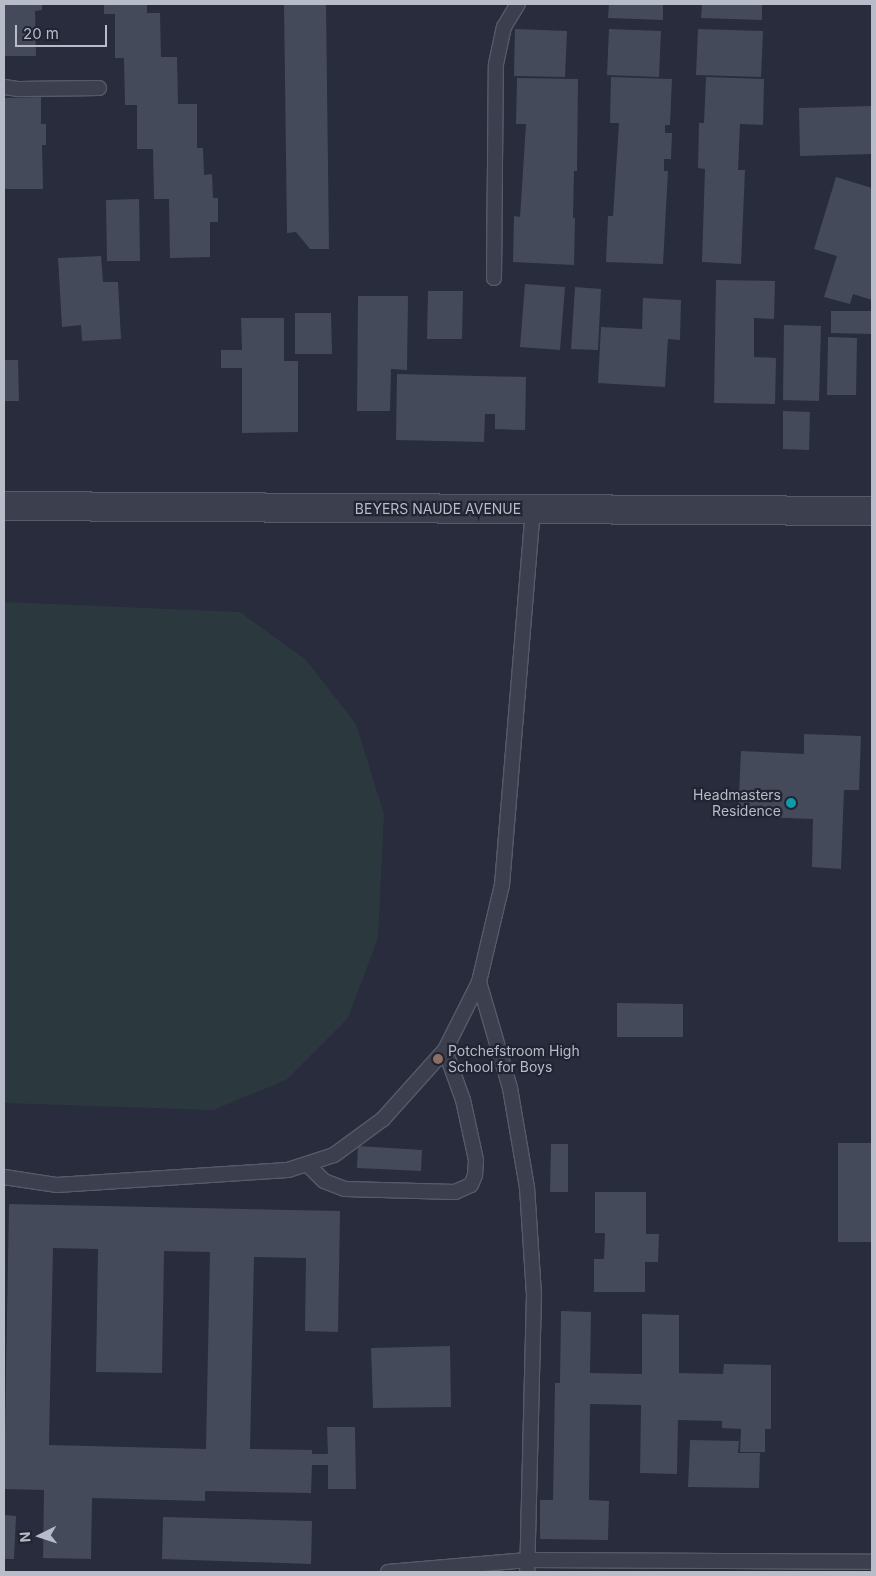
<!DOCTYPE html>
<style>
body{margin:0}
#map{position:relative;width:876px;height:1576px;overflow:hidden;background:#282c3c;font-family:Inter,sans-serif}
div>[style]{position:absolute}
.green>*{inset:0;background:#2b393e}
.building>*{inset:0;background:#454a5b}
.roads{filter:drop-shadow(1px 0 #575a68) drop-shadow(-1px 0 #575a68) drop-shadow(0 1px #575a68) drop-shadow(0 -1px #575a68)}
.service>*{height:14px;margin:-7px;padding:0 7px;transform-origin:7px;border-radius:7px;background:#3c3f4d}
.minor>*{height:28px;margin:-14px;padding:0 14px;transform-origin:14px;border-radius:14px;background:#3c3f4d}
.dots>*{width:14px;height:14px;translate:-50% -50%;box-sizing:border-box;border:2px solid #212432;border-radius:50%}
span{translate:-50% -50%;white-space:nowrap;text-align:center;line-height:1.15;-webkit-text-stroke:4.5px #212432;paint-order:stroke}
.street-label{font-size:14px;color:#b8bbc8}
.poi-label{font-size:14px;color:#b8bbc8}
.right{translate:-100% -50%;text-align:right}
.left{translate:0 -50%;text-align:left}
.frame{position:absolute;inset:0;border:5px solid #b8bbc8;pointer-events:none}
.north{position:absolute;left:15px;top:1511px;width:50px;height:50px;-webkit-text-stroke:4px #212432;paint-order:stroke;rotate:266deg;font-size:14px;font-weight:700;line-height:20px;text-align:center;color:#b8bbc8}
.north::after{content:'';display:block;margin:auto;width:18px;height:22px;background:#b8bbc8;clip-path:polygon(50% 0,100% 100%,50% 72%,0 100%)}
.scale{position:absolute;left:15px;top:25px;width:92px;height:22px;box-sizing:border-box;border:2px solid #b8bbc8;border-top:0;padding-left:6px;font-size:15px;line-height:18px;white-space:nowrap;color:#b8bbc8;-webkit-text-stroke:4px #212432;paint-order:stroke}
</style>
<div id="map">
<div class="green">
<div style="clip-path:polygon(4px 602px,240px 612px,306px 660px,356px 724px,384px 814px,378px 938px,348px 1018px,286px 1080px,213px 1110px,4px 1103px)"></div>
</div>
<div class="building">
<div style="clip-path:polygon(4px 4px,42px 4px,42px 10px,35px 11px,36px 56px,4px 56px)"></div>
<div style="clip-path:polygon(104px 4px,147px 4px,147px 13px,160px 13px,161px 57px,177px 57px,178px 104px,197px 104px,197px 148px,203px 148px,204px 175px,212px 174px,213px 198px,218px 198px,218px 222px,210px 222px,210px 257px,170px 258px,169px 199px,154px 199px,153px 149px,137px 149px,137px 105px,125px 105px,124px 58px,115px 58px,115px 14px,104px 14px)"></div>
<div style="clip-path:polygon(284px 4px,326px 4px,329px 249px,310px 249px,296px 232px,287px 233px)"></div>
<div style="clip-path:polygon(609px 4px,663px 4px,663px 20px,608px 18px)"></div>
<div style="clip-path:polygon(702px 4px,762px 4px,762px 20px,701px 18px)"></div>
<div style="clip-path:polygon(515px 29px,567px 31px,565px 77px,514px 76px)"></div>
<div style="clip-path:polygon(609px 29px,661px 31px,659px 77px,607px 75px)"></div>
<div style="clip-path:polygon(698px 29px,763px 31px,761px 77px,696px 75px)"></div>
<div style="clip-path:polygon(611px 77px,672px 79px,670px 125px,665px 125px,665px 133px,672px 133px,671px 159px,664px 159px,664px 171px,668px 171px,663px 264px,606px 262px,608px 216px,613px 216px,619px 123px,610px 123px)"></div>
<div style="clip-path:polygon(706px 77px,764px 79px,763px 125px,740px 124px,738px 170px,745px 170px,741px 264px,702px 262px,705px 169px,698px 168px,699px 123px,704px 123px)"></div>
<div style="clip-path:polygon(517px 78px,578px 79px,577px 171px,574px 171px,573px 218px,575px 218px,574px 265px,513px 262px,514px 216px,520px 217px,526px 124px,516px 124px)"></div>
<div style="clip-path:polygon(41px 97px,41px 124px,46px 124px,46px 145px,42px 145px,43px 189px,4px 189px,4px 98px)"></div>
<div style="clip-path:polygon(872px 106px,872px 154px,800px 156px,799px 108px)"></div>
<div style="clip-path:polygon(836px 177px,872px 188px,872px 300px,853px 294px,850px 304px,824px 297px,837px 256px,814px 249px)"></div>
<div style="clip-path:polygon(139px 199px,140px 261px,107px 261px,106px 200px)"></div>
<div style="clip-path:polygon(101px 256px,103px 282px,118px 282px,121px 339px,82px 341px,81px 325px,62px 327px,58px 258px)"></div>
<div style="clip-path:polygon(716px 280px,775px 281px,774px 319px,754px 318px,754px 357px,776px 358px,775px 404px,714px 403px)"></div>
<div style="clip-path:polygon(525px 284px,565px 287px,560px 350px,520px 347px)"></div>
<div style="clip-path:polygon(575px 287px,601px 289px,598px 350px,571px 349px)"></div>
<div style="clip-path:polygon(428px 291px,463px 291px,462px 339px,427px 339px)"></div>
<div style="clip-path:polygon(358px 296px,408px 296px,407px 370px,391px 369px,390px 411px,357px 411px)"></div>
<div style="clip-path:polygon(643px 298px,681px 300px,680px 340px,668px 339px,665px 387px,598px 383px,601px 327px,642px 329px)"></div>
<div style="clip-path:polygon(831px 311px,872px 311px,872px 334px,831px 333px)"></div>
<div style="clip-path:polygon(295px 313px,331px 313px,332px 354px,295px 354px)"></div>
<div style="clip-path:polygon(241px 318px,284px 318px,284px 361px,298px 361px,298px 432px,242px 433px,242px 368px,221px 368px,221px 350px,242px 350px)"></div>
<div style="clip-path:polygon(784px 325px,821px 326px,819px 401px,783px 400px)"></div>
<div style="clip-path:polygon(828px 337px,857px 338px,856px 395px,827px 395px)"></div>
<div style="clip-path:polygon(4px 360px,18px 360px,19px 401px,4px 401px)"></div>
<div style="clip-path:polygon(397px 374px,526px 377px,525px 430px,495px 429px,495px 414px,485px 414px,484px 442px,396px 440px)"></div>
<div style="clip-path:polygon(783px 411px,810px 412px,809px 450px,783px 449px)"></div>
<div style="clip-path:polygon(804px 734px,861px 736px,859px 790px,844px 790px,841px 869px,812px 867px,813px 819px,738px 816px,741px 751px,804px 754px)"></div>
<div style="clip-path:polygon(617px 1003px,683px 1004px,683px 1037px,617px 1037px)"></div>
<div style="clip-path:polygon(838px 1143px,872px 1143px,872px 1242px,838px 1242px)"></div>
<div style="clip-path:polygon(551px 1144px,568px 1144px,568px 1192px,550px 1192px)"></div>
<div style="clip-path:polygon(358px 1146px,422px 1150px,421px 1171px,357px 1168px)"></div>
<div style="clip-path:polygon(595px 1192px,646px 1192px,646px 1234px,659px 1234px,658px 1262px,645px 1262px,645px 1292px,594px 1292px,594px 1259px,604px 1259px,605px 1233px,595px 1233px)"></div>
<div style="clip-path:polygon(evenodd,9px 1204px,340px 1211px,338px 1332px,305px 1331px,306px 1258px,254px 1257px,250px 1449px,312px 1450px,312px 1454px,328px 1454px,327px 1427px,355px 1427px,356px 1489px,328px 1489px,328px 1465px,312px 1465px,311px 1493px,205px 1491px,205px 1501px,92px 1498px,91px 1559px,43px 1558px,44px 1490px,4px 1489px,9px 1204px,53px 1248px,98px 1249px,96px 1372px,162px 1373px,164px 1251px,210px 1252px,206px 1449px,49px 1445px,53px 1248px)"></div>
<div style="clip-path:polygon(561px 1311px,591px 1312px,590px 1373px,642px 1374px,642px 1314px,679px 1315px,679px 1373px,723px 1374px,724px 1364px,771px 1365px,771px 1429px,765px 1429px,765px 1452px,740px 1452px,741px 1429px,722px 1428px,722px 1421px,678px 1420px,677px 1474px,640px 1473px,641px 1405px,590px 1404px,589px 1500px,609px 1501px,608px 1540px,540px 1539px,540px 1500px,553px 1500px,555px 1383px,560px 1383px)"></div>
<div style="clip-path:polygon(450px 1346px,451px 1407px,373px 1408px,371px 1348px)"></div>
<div style="clip-path:polygon(690px 1440px,739px 1441px,738px 1453px,760px 1453px,759px 1488px,688px 1487px)"></div>
<div style="clip-path:polygon(4px 1515px,16px 1516px,14px 1559px,4px 1559px)"></div>
<div style="clip-path:polygon(163px 1517px,312px 1521px,311px 1564px,162px 1559px)"></div>
</div>
<div class="roads">
<div class="service">
<div style="left:4px;top:87px;width:15px;rotate:8deg"></div>
<div style="left:19px;top:89px;width:80px;rotate:-0.7deg"></div>
<div style="left:494px;top:278px;width:214px;rotate:-89.5deg"></div>
<div style="left:496px;top:64px;width:38px;rotate:-78deg"></div>
<div style="left:504px;top:27px;width:27px;rotate:-59deg"></div>
<div style="left:479px;top:982px;width:110px;rotate:73.7deg"></div>
<div style="left:510px;top:1088px;width:100px;rotate:80.3deg"></div>
<div style="left:527px;top:1187px;width:107px;rotate:86.3deg"></div>
<div style="left:534px;top:1294px;width:278px;rotate:91.4deg"></div>
<div style="left:307px;top:1164px;width:24px;rotate:45deg"></div>
<div style="left:324px;top:1181px;width:22px;rotate:21deg"></div>
<div style="left:345px;top:1189px;width:110px;rotate:1.6deg"></div>
<div style="left:455px;top:1192px;width:17px;rotate:-24deg"></div>
<div style="left:471px;top:1185px;width:11px;rotate:-68deg"></div>
<div style="left:475px;top:1175px;width:15px;rotate:-86deg"></div>
<div style="left:476px;top:1160px;width:61px;rotate:-102.2deg"></div>
<div style="left:463px;top:1100px;width:53px;rotate:-109.8deg"></div>
<div style="left:4px;top:1177px;width:54px;rotate:8.6deg"></div>
<div style="left:57px;top:1185px;width:231px;rotate:-3.7deg"></div>
<div style="left:288px;top:1170px;width:48px;rotate:-18.1deg"></div>
<div style="left:334px;top:1155px;width:61px;rotate:-36.3deg"></div>
<div style="left:383px;top:1119px;width:93px;rotate:-48.1deg"></div>
<div style="left:445px;top:1050px;width:76px;rotate:-63.4deg"></div>
<div style="left:479px;top:982px;width:100px;rotate:-76.7deg"></div>
<div style="left:502px;top:885px;width:376px;rotate:-85.3deg"></div>
<div style="left:388px;top:1572px;width:140px;rotate:-4.9deg"></div>
<div style="left:527px;top:1560px;width:345px;rotate:0.3deg"></div>
</div>
<div class="minor">
<div style="left:4px;top:506px;width:868px;rotate:0.33deg"></div>
</div>
</div>
<div class="dots">
<div style="left:791px;top:803px;background:#0f9aa8"></div>
<div style="left:438px;top:1059px;background:#8d6e63"></div>
</div>
<div class="street-label">
<span style="left:438px;top:509px">BEYERS NAUDE AVENUE</span>
</div>
<div class="poi-label">
<span class="right" style="left:781px;top:803px">Headmasters<br>Residence</span>
<span class="left" style="left:448px;top:1059px">Potchefstroom High<br>School for Boys</span>
</div>
<div class="frame"></div>
<div class="north">N</div>
<div class="scale">20 m</div>
</div>
